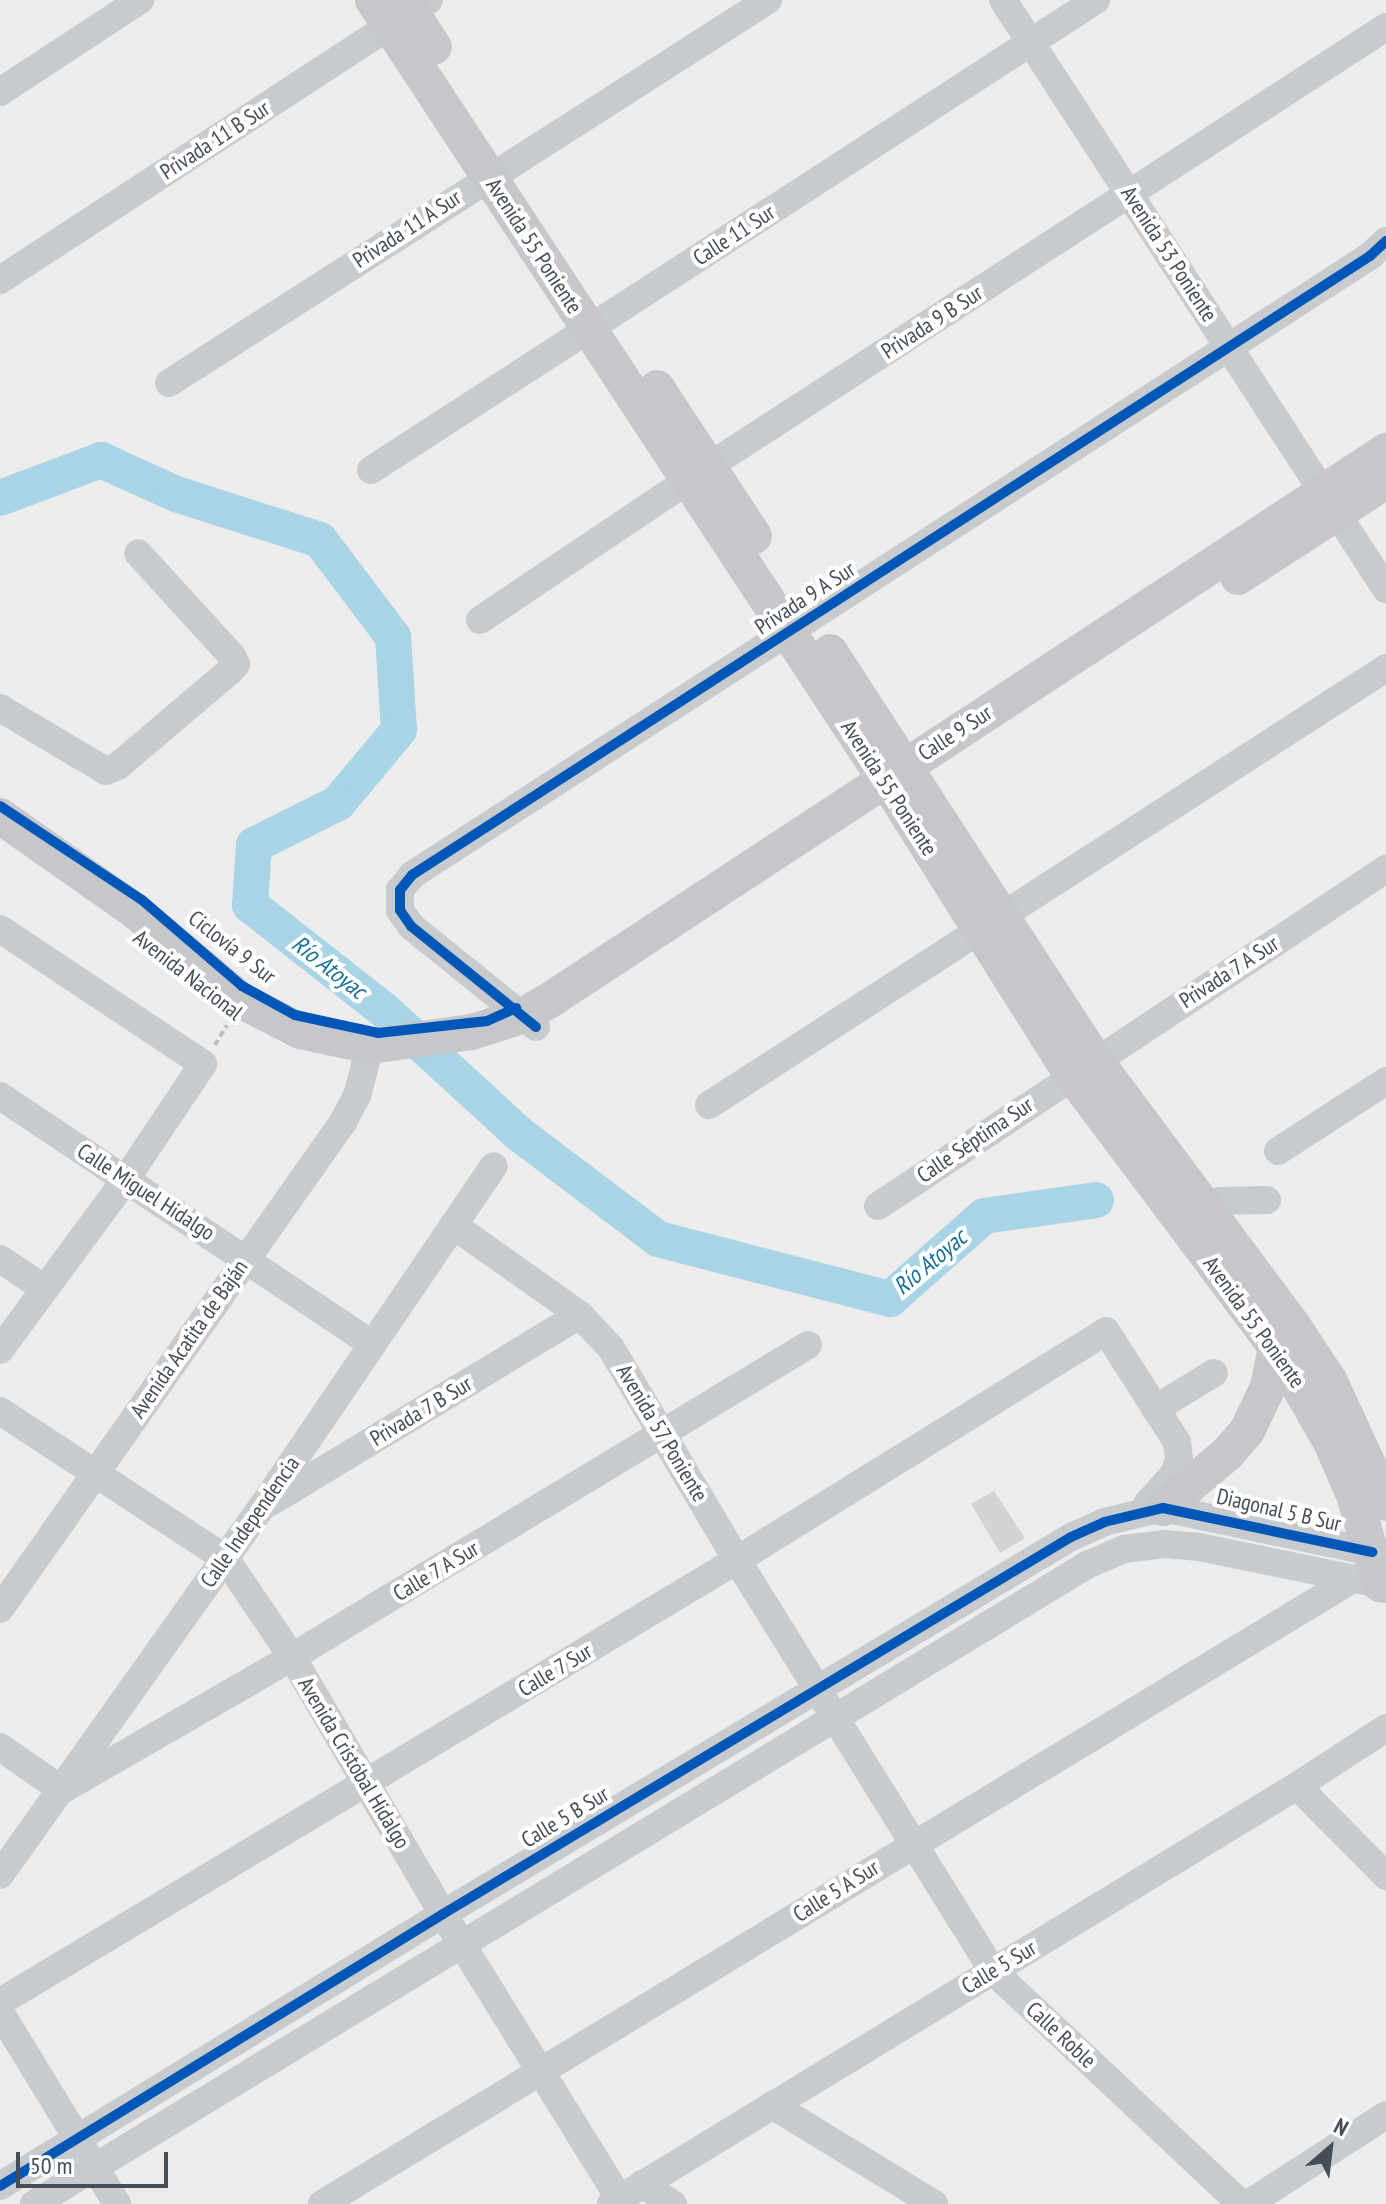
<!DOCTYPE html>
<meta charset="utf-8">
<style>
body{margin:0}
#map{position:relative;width:1386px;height:2204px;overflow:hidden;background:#edecec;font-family:"PT Sans Narrow",sans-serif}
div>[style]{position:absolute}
.river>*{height:36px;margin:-18px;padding:0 18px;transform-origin:18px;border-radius:18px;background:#a9d4e6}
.building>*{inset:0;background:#d4d4d7}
.path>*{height:4px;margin-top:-2px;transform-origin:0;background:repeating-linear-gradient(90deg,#b6c1be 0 6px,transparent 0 10px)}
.minor>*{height:28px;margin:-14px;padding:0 14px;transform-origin:14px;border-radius:14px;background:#c8cbcd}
.major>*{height:36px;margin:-18px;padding:0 18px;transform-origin:18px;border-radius:18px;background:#c5c7ca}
.cycleway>*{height:10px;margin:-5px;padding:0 5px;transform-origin:5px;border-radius:5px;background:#0057b8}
span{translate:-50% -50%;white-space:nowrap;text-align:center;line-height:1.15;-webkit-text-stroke:8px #fff;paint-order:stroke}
.street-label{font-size:22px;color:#454d57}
.water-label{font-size:24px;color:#167099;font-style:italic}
.north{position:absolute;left:1290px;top:2108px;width:80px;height:80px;-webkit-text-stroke:6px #fff;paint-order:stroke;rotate:28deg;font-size:22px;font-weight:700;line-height:32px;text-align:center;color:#454d57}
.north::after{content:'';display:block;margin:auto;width:28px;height:36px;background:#454d57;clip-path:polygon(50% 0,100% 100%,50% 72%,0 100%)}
.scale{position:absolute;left:16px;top:2152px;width:152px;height:36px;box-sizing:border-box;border:4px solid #454d57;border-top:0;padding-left:10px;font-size:24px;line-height:28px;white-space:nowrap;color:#454d57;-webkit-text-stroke:6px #fff;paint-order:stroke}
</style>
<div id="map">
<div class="river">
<div style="left:0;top:498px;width:108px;rotate:-20.6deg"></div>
<div style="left:101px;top:460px;width:82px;rotate:24.4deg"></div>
<div style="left:176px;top:494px;width:151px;rotate:17.7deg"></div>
<div style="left:320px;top:540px;width:121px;rotate:53deg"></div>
<div style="left:393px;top:637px;width:93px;rotate:86.3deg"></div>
<div style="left:399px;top:730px;width:95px;rotate:129.9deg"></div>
<div style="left:338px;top:803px;width:94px;rotate:153.4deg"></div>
<div style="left:254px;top:845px;width:60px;rotate:93.8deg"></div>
<div style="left:250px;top:905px;width:170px;rotate:38.1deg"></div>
<div style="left:384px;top:1010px;width:182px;rotate:42.5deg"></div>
<div style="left:518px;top:1133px;width:176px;rotate:37.1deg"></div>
<div style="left:658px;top:1239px;width:240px;rotate:14.5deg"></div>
<div style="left:890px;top:1299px;width:125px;rotate:-41.4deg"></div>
<div style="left:984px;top:1216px;width:113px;rotate:-8.1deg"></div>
</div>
<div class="building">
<div style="clip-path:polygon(994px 1491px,1025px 1538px,1000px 1553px,971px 1504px)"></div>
</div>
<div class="path">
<div style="left:215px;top:1045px;width:23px;rotate:-59deg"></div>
</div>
<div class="minor">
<div style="left:1003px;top:0;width:703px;rotate:56.97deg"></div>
<div style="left:0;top:92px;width:168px;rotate:-33.3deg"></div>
<div style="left:0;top:280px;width:512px;rotate:-33.13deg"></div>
<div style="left:169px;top:383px;width:711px;rotate:-32.59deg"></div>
<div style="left:371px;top:470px;width:864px;rotate:-32.95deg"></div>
<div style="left:480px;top:620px;width:276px;rotate:-33.9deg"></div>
<div style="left:709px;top:466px;width:807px;rotate:-32.96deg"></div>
<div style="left:0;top:708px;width:123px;rotate:30.7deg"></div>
<div style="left:106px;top:771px;width:13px;rotate:-23deg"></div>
<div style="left:118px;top:766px;width:147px;rotate:-40.3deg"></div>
<div style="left:230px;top:671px;width:9px;rotate:-49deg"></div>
<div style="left:236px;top:664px;width:9px;rotate:-117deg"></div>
<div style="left:232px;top:656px;width:139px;rotate:-132.4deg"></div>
<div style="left:0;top:929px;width:244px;rotate:33.6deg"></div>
<div style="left:203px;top:1064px;width:138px;rotate:123.8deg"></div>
<div style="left:126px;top:1179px;width:212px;rotate:126.4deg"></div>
<div style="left:536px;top:1027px;width:161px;rotate:-141.1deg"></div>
<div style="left:411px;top:926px;width:19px;rotate:-125deg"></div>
<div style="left:400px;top:910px;width:20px;rotate:-90deg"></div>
<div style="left:400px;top:890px;width:19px;rotate:-51deg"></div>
<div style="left:412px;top:875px;width:1141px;rotate:-32.87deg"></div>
<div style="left:1370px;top:256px;width:22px;rotate:-43deg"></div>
<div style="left:0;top:1096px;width:446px;rotate:33.7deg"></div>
<div style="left:709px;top:1105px;width:806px;rotate:-32.84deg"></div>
<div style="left:1278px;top:1151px;width:129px;rotate:-32.9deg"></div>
<div style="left:1200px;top:1205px;width:20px;rotate:-11deg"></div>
<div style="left:1220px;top:1201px;width:47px;rotate:-1.2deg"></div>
<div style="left:878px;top:1206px;width:610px;rotate:-33.56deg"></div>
<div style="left:453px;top:1225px;width:156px;rotate:35.3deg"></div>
<div style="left:580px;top:1315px;width:45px;rotate:46.8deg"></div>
<div style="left:611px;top:1348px;width:247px;rotate:59.3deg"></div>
<div style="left:737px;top:1560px;width:484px;rotate:58.1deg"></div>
<div style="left:993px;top:1971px;width:340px;rotate:43.2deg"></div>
<div style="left:0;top:1259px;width:54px;rotate:33.7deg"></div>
<div style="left:1155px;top:1409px;width:69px;rotate:-31.4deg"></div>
<div style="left:0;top:1411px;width:269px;rotate:33.2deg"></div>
<div style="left:225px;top:1558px;width:120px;rotate:55.9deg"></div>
<div style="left:292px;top:1657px;width:298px;rotate:59.6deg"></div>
<div style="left:443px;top:1914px;width:335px;rotate:58.2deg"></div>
<div style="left:269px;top:1503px;width:363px;rotate:-31.2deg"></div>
<div style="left:0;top:1609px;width:596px;rotate:-54.84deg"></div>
<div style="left:343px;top:1122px;width:30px;rotate:-62deg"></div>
<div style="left:357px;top:1096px;width:52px;rotate:-75.4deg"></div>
<div style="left:0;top:1747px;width:75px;rotate:34.7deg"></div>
<div style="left:62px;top:1790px;width:266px;rotate:-30deg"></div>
<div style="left:292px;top:1657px;width:603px;rotate:-31.16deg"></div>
<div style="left:1297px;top:1786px;width:127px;rotate:45.3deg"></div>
<div style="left:0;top:1875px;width:452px;rotate:-54.6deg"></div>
<div style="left:262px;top:1507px;width:412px;rotate:-55.8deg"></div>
<div style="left:0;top:2002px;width:859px;rotate:-30.95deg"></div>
<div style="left:737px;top:1560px;width:434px;rotate:-31.8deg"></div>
<div style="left:1106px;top:1331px;width:132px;rotate:57.4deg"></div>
<div style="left:1177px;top:1442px;width:17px;rotate:83deg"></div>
<div style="left:1179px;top:1459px;width:16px;rotate:108deg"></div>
<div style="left:1174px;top:1474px;width:40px;rotate:132deg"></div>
<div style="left:0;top:2012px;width:225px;rotate:58.6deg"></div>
<div style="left:772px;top:2105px;width:190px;rotate:31.4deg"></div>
<div style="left:642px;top:2184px;width:37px;rotate:33deg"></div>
<div style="left:0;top:2186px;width:520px;rotate:-31.55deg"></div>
<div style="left:443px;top:1914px;width:732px;rotate:-30.98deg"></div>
<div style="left:1071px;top:1537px;width:36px;rotate:-24deg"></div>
<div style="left:1104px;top:1522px;width:61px;rotate:-13.3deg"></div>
<div style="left:1163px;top:1508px;width:214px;rotate:11.9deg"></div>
<div style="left:34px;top:2204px;width:1232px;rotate:-31.25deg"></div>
<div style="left:1087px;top:1565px;width:40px;rotate:-23.4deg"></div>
<div style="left:1124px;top:1549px;width:41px;rotate:-7deg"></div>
<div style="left:1165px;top:1544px;width:34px;rotate:5deg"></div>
<div style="left:1199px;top:1547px;width:185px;rotate:11.6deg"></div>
<div style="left:322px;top:2204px;width:1203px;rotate:-31.23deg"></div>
<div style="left:611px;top:2204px;width:803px;rotate:-31.36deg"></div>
<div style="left:1297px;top:1786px;width:106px;rotate:-33.1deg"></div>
<div style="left:1248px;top:2204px;width:164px;rotate:-32.8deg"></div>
</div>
<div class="major">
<div style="left:373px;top:0;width:952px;rotate:56.69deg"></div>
<div style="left:896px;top:796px;width:330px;rotate:57.8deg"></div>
<div style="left:1072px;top:1075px;width:340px;rotate:53.1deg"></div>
<div style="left:1276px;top:1347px;width:108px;rotate:59.9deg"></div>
<div style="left:1330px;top:1440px;width:60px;rotate:66.4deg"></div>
<div style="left:1354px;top:1495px;width:93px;rotate:73.7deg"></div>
<div style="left:1380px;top:1584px;width:6px;rotate:9deg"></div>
<div style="left:403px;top:0;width:56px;rotate:56.6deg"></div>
<div style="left:657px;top:388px;width:177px;rotate:56.8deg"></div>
<div style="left:1238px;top:577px;width:176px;rotate:-33deg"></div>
<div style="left:830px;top:652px;width:487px;rotate:57deg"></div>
<div style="left:1095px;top:1060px;width:333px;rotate:53.3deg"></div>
<div style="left:1294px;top:1327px;width:66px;rotate:56.8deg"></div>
<div style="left:1330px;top:1382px;width:133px;rotate:65.2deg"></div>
<div style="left:0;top:816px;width:165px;rotate:35.1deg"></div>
<div style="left:135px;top:911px;width:140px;rotate:40.1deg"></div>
<div style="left:242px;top:1001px;width:65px;rotate:27.3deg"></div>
<div style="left:300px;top:1031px;width:72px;rotate:12.1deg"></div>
<div style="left:370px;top:1046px;width:103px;rotate:-7.8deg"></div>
<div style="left:472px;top:1032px;width:55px;rotate:-18.1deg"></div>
<div style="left:524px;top:1015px;width:34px;rotate:-30deg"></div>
<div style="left:553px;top:998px;width:997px;rotate:-33.29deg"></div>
<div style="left:1163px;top:1508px;width:84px;rotate:-40.2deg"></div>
<div style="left:1227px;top:1454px;width:30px;rotate:-49deg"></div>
<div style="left:1247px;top:1431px;width:49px;rotate:-64.5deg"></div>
<div style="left:1268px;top:1387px;width:41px;rotate:-78.7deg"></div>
</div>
<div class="cycleway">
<div style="left:0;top:806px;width:170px;rotate:33.5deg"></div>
<div style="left:142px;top:900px;width:132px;rotate:40.7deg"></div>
<div style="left:242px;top:986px;width:60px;rotate:28.7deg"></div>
<div style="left:295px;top:1015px;width:85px;rotate:12.2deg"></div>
<div style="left:378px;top:1033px;width:110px;rotate:-6.3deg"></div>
<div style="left:487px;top:1021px;width:32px;rotate:-24deg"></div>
<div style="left:536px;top:1027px;width:161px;rotate:-141.1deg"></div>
<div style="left:411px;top:926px;width:19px;rotate:-125deg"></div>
<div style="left:400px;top:910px;width:20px;rotate:-90deg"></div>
<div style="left:400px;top:890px;width:19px;rotate:-51deg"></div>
<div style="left:412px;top:875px;width:1141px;rotate:-32.87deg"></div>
<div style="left:1370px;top:256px;width:22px;rotate:-43deg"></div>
<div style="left:0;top:2186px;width:520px;rotate:-31.55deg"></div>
<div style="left:443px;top:1914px;width:732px;rotate:-30.98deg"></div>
<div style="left:1071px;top:1537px;width:36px;rotate:-24deg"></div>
<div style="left:1104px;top:1522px;width:61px;rotate:-13.3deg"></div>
<div style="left:1163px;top:1508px;width:214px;rotate:11.9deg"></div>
</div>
<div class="street-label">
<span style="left:215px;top:140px;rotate:-33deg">Privada 11 B Sur</span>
<span style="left:407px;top:229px;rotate:-33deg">Privada 11 A Sur</span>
<span style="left:734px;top:235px;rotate:-33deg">Calle 11 Sur</span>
<span style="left:534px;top:246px;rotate:57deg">Avenida 55 Poniente</span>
<span style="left:1169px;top:254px;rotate:57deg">Avenida 53 Poniente</span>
<span style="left:932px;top:322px;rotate:-33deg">Privada 9 B Sur</span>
<span style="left:805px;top:598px;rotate:-33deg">Privada 9 A Sur</span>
<span style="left:955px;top:733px;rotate:-33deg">Calle 9 Sur</span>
<span style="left:889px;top:788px;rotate:57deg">Avenida 55 Poniente</span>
<span style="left:232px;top:947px;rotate:38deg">Ciclovía 9 Sur</span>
<span style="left:1229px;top:972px;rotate:-33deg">Privada 7 A Sur</span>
<span style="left:188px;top:975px;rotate:38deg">Avenida Nacional</span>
<span style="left:975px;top:1140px;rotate:-34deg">Calle Séptima Sur</span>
<span style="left:146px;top:1192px;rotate:33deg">Calle Miguel Hidalgo</span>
<span style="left:1254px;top:1322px;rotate:54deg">Avenida 55 Poniente</span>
<span style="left:189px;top:1339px;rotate:-55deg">Avenida Acatita de Baján</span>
<span style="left:421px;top:1411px;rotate:-31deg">Privada 7 B Sur</span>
<span style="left:662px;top:1433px;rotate:59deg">Avenida 57 Poniente</span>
<span style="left:1279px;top:1510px;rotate:13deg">Diagonal 5 B Sur</span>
<span style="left:250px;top:1522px;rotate:-55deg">Calle Independencia</span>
<span style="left:436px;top:1571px;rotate:-31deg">Calle 7 A Sur</span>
<span style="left:555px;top:1670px;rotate:-31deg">Calle 7 Sur</span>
<span style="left:354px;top:1763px;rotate:59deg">Avenida Cristóbal Hidalgo</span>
<span style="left:565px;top:1817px;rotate:-31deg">Calle 5 B Sur</span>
<span style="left:836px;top:1891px;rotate:-32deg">Calle 5 A Sur</span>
<span style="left:999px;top:1967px;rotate:-31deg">Calle 5 Sur</span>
<span style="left:1061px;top:2035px;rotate:43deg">Calle Roble</span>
</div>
<div class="water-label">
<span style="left:329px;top:967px;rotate:38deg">Río Atoyac</span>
<span style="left:930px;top:1262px;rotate:-40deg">Río Atoyac</span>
</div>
<div class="north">N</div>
<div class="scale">50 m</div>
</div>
